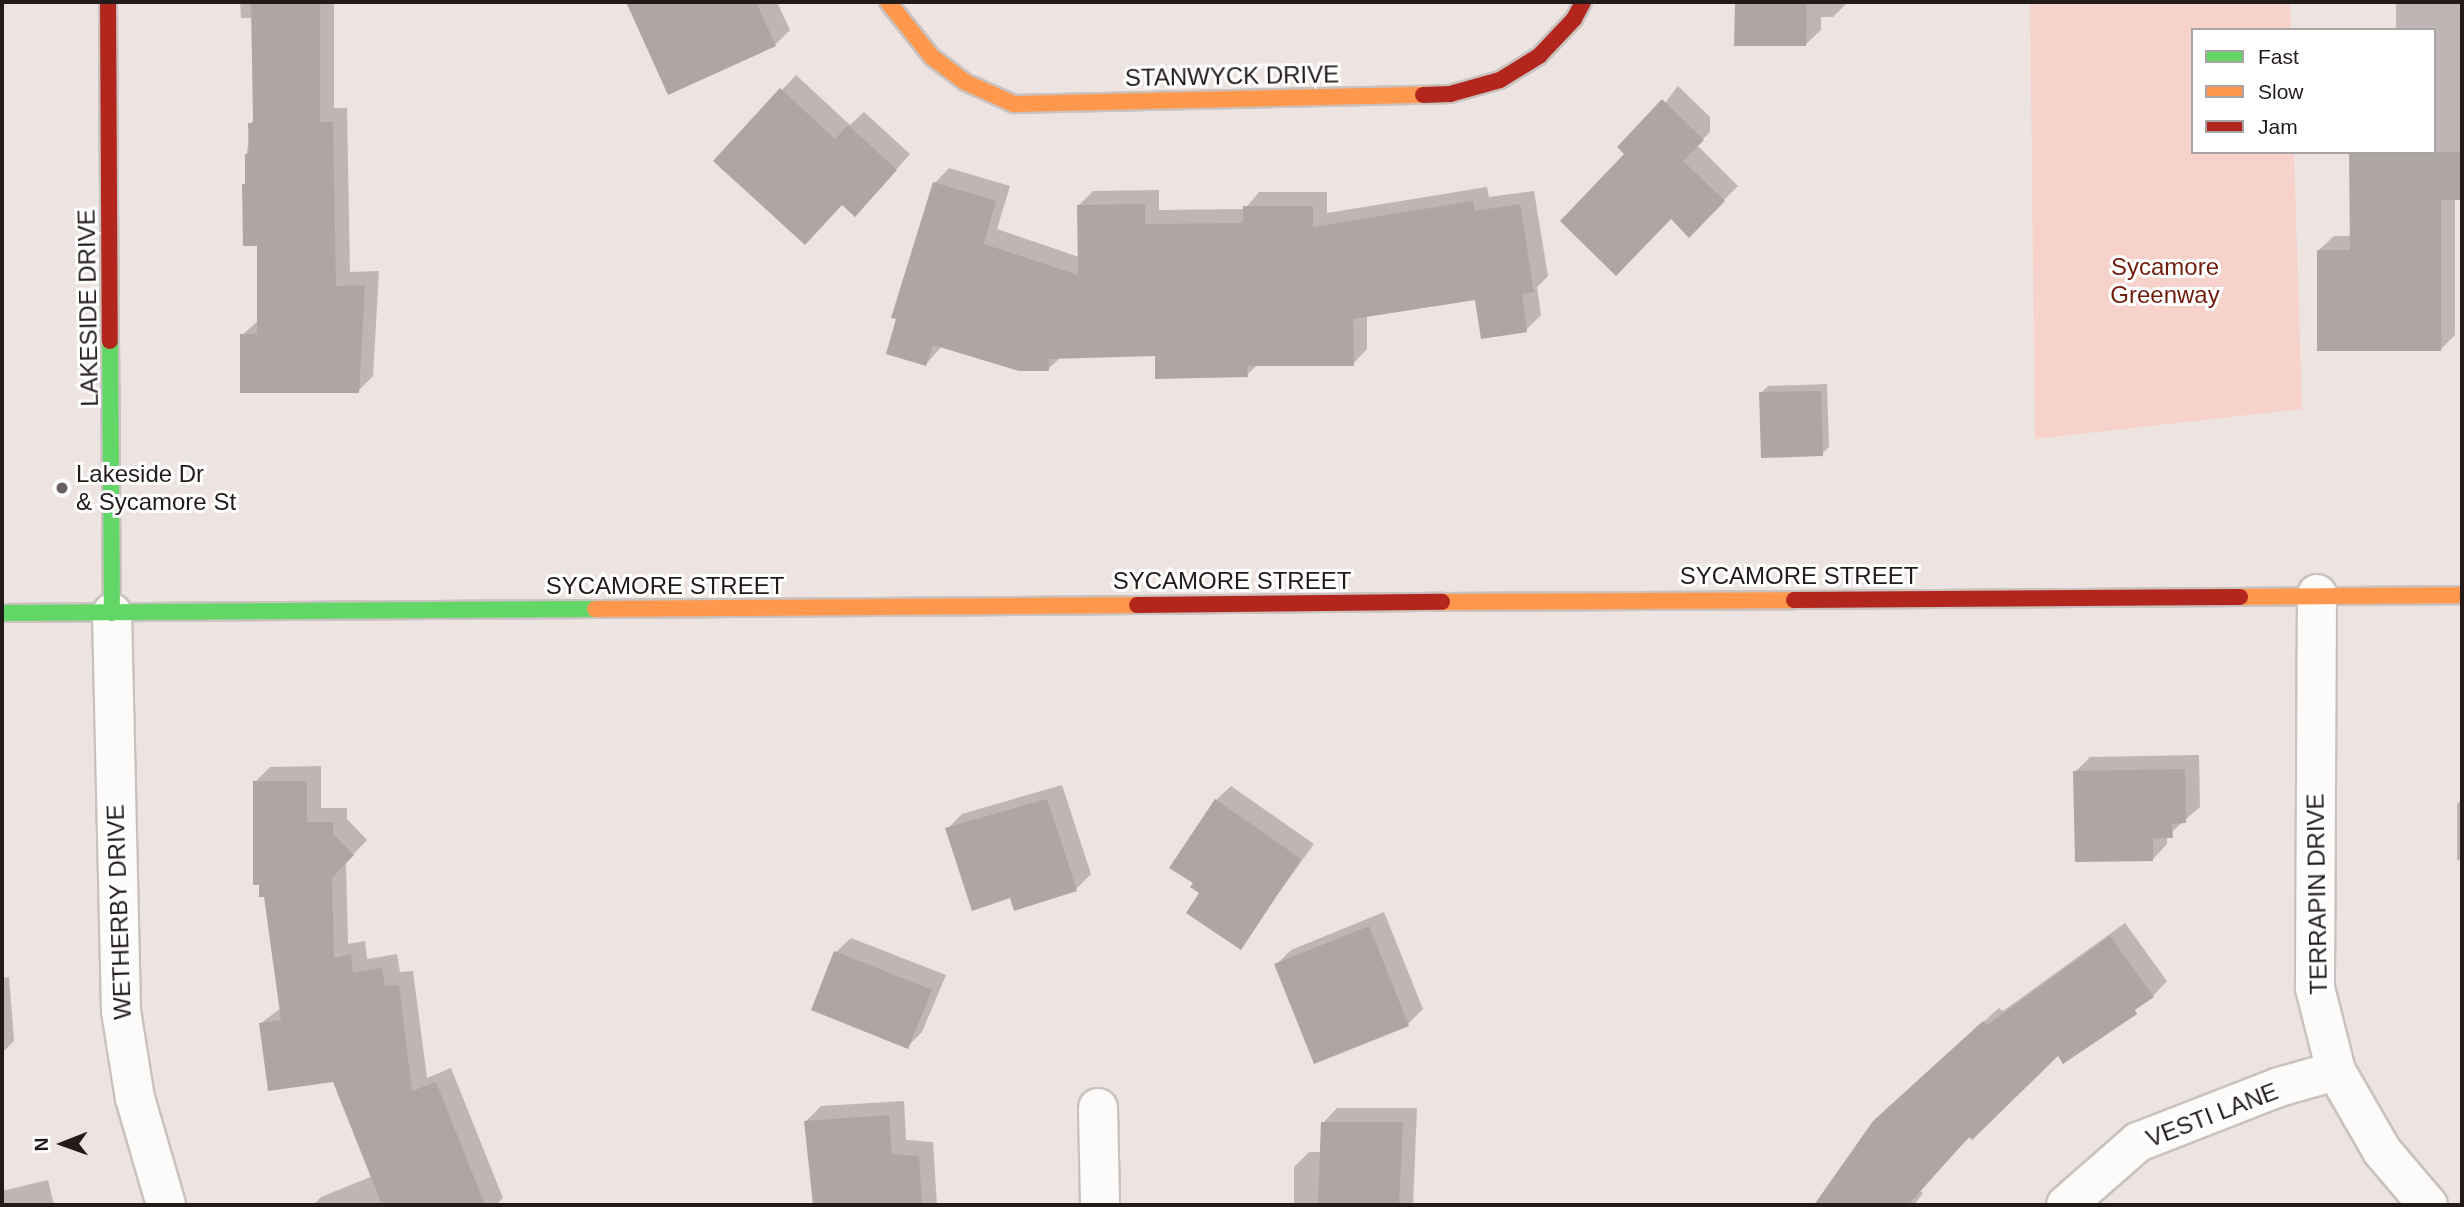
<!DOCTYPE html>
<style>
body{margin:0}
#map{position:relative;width:2464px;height:1207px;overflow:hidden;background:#ede4e1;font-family:Helvetica,sans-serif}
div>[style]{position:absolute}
.green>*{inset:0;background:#f6d2ca}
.shadow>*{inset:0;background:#0003}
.building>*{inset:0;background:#aea6a4}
.roads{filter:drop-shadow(2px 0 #c9c2bf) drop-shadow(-2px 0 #c9c2bf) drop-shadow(0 2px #c9c2bf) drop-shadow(0 -2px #c9c2bf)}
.street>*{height:38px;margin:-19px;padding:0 19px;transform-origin:19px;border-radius:19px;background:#fcfbfa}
.fast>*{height:16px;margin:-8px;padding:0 8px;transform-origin:8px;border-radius:8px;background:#63d668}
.slow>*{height:16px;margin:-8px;padding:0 8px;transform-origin:8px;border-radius:8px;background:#ff974d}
.jam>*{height:16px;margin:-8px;padding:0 8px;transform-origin:8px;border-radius:8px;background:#b3261e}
.dots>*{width:19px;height:19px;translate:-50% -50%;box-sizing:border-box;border:4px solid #fff;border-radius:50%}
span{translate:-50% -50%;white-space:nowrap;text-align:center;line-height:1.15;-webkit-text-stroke:6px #fff;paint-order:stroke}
.street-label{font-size:24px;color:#221b1a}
.park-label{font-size:24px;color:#701d0d}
.poi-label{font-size:24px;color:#221b1a}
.left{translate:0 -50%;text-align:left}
.frame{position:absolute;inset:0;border:4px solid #221b1a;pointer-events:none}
.legend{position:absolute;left:2191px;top:28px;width:245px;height:126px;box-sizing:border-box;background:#fff;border:2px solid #a7a4a3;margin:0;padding:9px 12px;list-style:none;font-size:21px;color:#221b1a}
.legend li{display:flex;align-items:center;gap:14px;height:35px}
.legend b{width:35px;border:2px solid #a7a4a3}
.north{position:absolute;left:28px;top:1109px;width:70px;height:70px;-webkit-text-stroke:5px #fff;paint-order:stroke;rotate:269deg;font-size:19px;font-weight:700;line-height:28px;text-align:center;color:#221b1a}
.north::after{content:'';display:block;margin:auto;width:24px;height:32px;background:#221b1a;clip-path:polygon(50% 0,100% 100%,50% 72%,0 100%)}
</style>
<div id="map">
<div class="green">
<div style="clip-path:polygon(2030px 2px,2290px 2px,2291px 30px,2193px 30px,2193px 152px,2294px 152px,2302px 409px,2035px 439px)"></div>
</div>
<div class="shadow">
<div style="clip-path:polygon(240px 2px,334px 2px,334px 108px,347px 108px,350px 272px,379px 271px,373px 376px,358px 391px,242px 335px,259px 320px,259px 244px,247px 154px,250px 124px,255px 119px,253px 18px,241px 18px)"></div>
<div style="clip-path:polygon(628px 2px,777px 2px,790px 30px,775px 45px,669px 93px)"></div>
<div style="clip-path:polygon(1736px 2px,1848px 2px,1833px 17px,1821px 17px,1821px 30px,1806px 44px,1736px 44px)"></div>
<div style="clip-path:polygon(2396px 2px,2462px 2px,2462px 199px,2455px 198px,2455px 335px,2440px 350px,2319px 250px,2334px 236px,2352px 236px,2434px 152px,2434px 30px,2396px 30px)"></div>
<div style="clip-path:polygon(796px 75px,850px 125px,864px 112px,910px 154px,869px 200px,843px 204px,716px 161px)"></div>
<div style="clip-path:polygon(1678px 86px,1710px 117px,1710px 132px,1697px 145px,1738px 186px,1689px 235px,1626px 154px)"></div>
<div style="clip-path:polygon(949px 168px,1010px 186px,997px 229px,1079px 257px,1078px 206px,1093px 191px,1159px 190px,1159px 210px,1245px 209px,1259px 192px,1327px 192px,1327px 213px,1487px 187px,1489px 197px,1534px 191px,1548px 276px,1537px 287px,1541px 315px,1526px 330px,1476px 298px,1367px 315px,1367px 349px,1353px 364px,1258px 364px,1247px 375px,1156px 354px,1061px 357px,1048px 369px,942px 346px,926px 364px,935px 183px)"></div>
<div style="clip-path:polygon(1827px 384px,1829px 447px,1822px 454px,1761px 393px,1768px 386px)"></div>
<div style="clip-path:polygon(2199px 755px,2200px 807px,2167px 836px,2167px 844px,2153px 859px,2075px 772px,2090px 757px)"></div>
<div style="clip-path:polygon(321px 766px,321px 808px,347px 808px,347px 819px,367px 840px,346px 862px,348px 944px,365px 941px,367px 959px,397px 954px,400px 972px,413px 971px,427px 1078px,451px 1068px,503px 1198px,496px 1205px,313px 1205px,321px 1197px,373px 1176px,334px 1080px,261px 1023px,281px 1008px,255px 782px,270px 767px)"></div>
<div style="clip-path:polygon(1062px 785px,1091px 874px,1076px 889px,947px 829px,962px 814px)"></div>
<div style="clip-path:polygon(1231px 786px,1314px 844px,1240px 947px,1216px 800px)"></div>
<div style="clip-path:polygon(2462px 799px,2462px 860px,2457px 860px,2457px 804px)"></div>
<div style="clip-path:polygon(1384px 912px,1423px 1009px,1408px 1024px,1276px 965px,1291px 950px)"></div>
<div style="clip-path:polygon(2125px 923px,2167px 981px,2153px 996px,2058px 1054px,1916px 1188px,1923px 1193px,1914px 1205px,1817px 1205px,1890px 1106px,1999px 1008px,2003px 1011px)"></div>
<div style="clip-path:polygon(851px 938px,946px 975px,922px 1032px,907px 1047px,836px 952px)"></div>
<div style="clip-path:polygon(9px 977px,14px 1041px,2px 1053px,2px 978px)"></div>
<div style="clip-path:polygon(904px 1101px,906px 1140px,933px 1142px,937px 1205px,814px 1205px,806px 1121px,821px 1106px)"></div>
<div style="clip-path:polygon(1337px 1108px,1417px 1108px,1413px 1205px,1294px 1205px,1294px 1167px,1309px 1152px,1320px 1152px,1323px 1123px)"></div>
<div style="clip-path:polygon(48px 1180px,54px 1205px,2px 1205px,2px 1191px)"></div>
</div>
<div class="building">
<div style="clip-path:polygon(251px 2px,320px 2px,320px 122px,333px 122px,336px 286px,365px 285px,359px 393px,240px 393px,240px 334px,257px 334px,257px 246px,243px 246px,242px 184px,245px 184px,245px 154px,249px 154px,248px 123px,253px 123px)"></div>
<div style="clip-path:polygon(626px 2px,756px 2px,776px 46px,668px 95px)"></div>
<div style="clip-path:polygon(1735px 2px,1807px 2px,1806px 46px,1734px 46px)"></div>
<div style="clip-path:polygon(780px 88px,835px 139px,848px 125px,897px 170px,855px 217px,842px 205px,805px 245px,713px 161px)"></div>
<div style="clip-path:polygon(1662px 99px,1704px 140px,1683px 161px,1725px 201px,1689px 238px,1671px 219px,1616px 276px,1560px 221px,1624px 154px,1617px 147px)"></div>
<div style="clip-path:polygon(2349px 152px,2462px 152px,2462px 200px,2441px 200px,2441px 351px,2317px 351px,2317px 250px,2350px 250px)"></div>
<div style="clip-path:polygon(933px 182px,996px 201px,984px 244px,1078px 275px,1077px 205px,1145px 204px,1145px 224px,1243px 223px,1243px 206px,1313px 206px,1313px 227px,1473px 201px,1475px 211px,1520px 204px,1534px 292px,1522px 294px,1527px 332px,1481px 339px,1475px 300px,1353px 319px,1354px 366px,1247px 366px,1248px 377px,1155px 379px,1155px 356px,1049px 359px,1049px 371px,1019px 371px,933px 345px,926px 366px,886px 354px,896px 319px,891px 318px)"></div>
<div style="clip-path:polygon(1821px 391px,1823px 456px,1761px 458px,1759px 392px)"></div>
<div style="clip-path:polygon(2185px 769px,2186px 823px,2172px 824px,2173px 838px,2153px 838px,2153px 861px,2075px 862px,2073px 771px)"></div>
<div style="clip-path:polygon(253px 781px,307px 781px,307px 822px,333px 822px,333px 834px,354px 855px,332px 878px,334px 958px,351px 954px,353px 973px,382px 968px,385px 986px,399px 985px,412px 1091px,436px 1082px,485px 1205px,382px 1205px,333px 1082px,268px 1091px,259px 1023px,281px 1020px,264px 897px,259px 897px,259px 885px,253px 885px)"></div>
<div style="clip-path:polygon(1047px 799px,1077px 891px,1014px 911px,1010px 898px,972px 911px,945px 828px)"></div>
<div style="clip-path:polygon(1215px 799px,1301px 859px,1241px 950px,1186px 913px,1199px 893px,1190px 887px,1193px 883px,1169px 868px)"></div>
<div style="clip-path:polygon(1369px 926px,1409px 1026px,1314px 1064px,1274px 964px)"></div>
<div style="clip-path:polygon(2110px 936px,2154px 997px,2135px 1010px,2137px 1014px,2063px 1064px,2058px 1056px,1972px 1140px,1969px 1137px,1908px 1205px,1814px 1205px,1873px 1121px,1983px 1021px,1987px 1025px)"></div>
<div style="clip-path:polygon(834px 951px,932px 990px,908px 1049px,811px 1010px)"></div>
<div style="clip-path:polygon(889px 1115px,892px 1154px,919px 1156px,922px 1205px,813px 1205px,804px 1121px)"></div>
<div style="clip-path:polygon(1321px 1122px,1403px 1122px,1399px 1205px,1318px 1205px)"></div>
</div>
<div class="roads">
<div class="street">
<div style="left:2317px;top:594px;width:394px;rotate:90.3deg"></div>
<div style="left:2315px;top:988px;width:86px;rotate:75.8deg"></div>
<div style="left:2336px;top:1071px;width:92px;rotate:60.1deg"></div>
<div style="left:2382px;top:1151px;width:71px;rotate:49.6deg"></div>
<div style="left:112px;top:613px;width:398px;rotate:88.7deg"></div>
<div style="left:121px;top:1011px;width:88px;rotate:80.9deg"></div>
<div style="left:135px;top:1098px;width:111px;rotate:73.8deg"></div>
<div style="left:1098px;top:1108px;width:97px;rotate:88.8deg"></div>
<div style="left:2066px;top:1205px;width:96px;rotate:-41.2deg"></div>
<div style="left:2138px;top:1142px;width:151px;rotate:-21.3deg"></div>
<div style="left:2279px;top:1087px;width:59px;rotate:-15.7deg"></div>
</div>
<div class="fast">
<div style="left:110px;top:341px;width:272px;rotate:89.6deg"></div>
<div style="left:2px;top:613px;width:593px;rotate:-0.39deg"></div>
</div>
<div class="slow">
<div style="left:888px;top:2px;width:70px;rotate:51.3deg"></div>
<div style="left:932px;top:57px;width:41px;rotate:37.1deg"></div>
<div style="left:965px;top:82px;width:54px;rotate:24.2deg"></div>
<div style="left:1014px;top:104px;width:409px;rotate:-1.3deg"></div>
<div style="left:2240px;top:597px;width:222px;rotate:-0.5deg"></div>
<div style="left:1442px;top:602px;width:352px;rotate:-0.3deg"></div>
<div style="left:595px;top:609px;width:542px;rotate:-0.42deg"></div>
</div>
<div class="jam">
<div style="left:108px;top:2px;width:339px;rotate:89.7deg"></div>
<div style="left:1423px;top:95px;width:27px;rotate:-2deg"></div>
<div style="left:1450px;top:94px;width:52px;rotate:-15.6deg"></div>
<div style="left:1500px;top:80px;width:46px;rotate:-31.6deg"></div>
<div style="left:1539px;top:56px;width:51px;rotate:-46.6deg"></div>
<div style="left:1574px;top:19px;width:19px;rotate:-62deg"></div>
<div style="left:1794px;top:600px;width:446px;rotate:-0.4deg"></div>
<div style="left:1137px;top:605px;width:305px;rotate:-0.6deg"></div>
</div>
</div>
<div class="dots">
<div style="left:62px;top:488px;background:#696160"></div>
</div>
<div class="street-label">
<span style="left:1232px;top:76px;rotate:-1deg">STANWYCK DRIVE</span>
<span style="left:88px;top:308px;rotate:-91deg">LAKESIDE DRIVE</span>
<span style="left:1799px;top:576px">SYCAMORE STREET</span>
<span style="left:1232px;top:581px">SYCAMORE STREET</span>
<span style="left:665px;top:586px">SYCAMORE STREET</span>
<span style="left:2317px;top:894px;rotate:-91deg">TERRAPIN DRIVE</span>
<span style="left:119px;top:912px;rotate:-92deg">WETHERBY DRIVE</span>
<span style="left:2212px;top:1115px;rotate:-21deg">VESTI LANE</span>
</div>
<div class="park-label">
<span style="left:2165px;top:281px">Sycamore<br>Greenway</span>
</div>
<div class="poi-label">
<span class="left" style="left:76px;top:488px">Lakeside Dr<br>&amp; Sycamore St</span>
</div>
<div class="frame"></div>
<ul class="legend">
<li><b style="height:9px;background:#63d668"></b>Fast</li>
<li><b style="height:9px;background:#ff974d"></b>Slow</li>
<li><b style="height:9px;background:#b3261e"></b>Jam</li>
</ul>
<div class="north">N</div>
</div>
